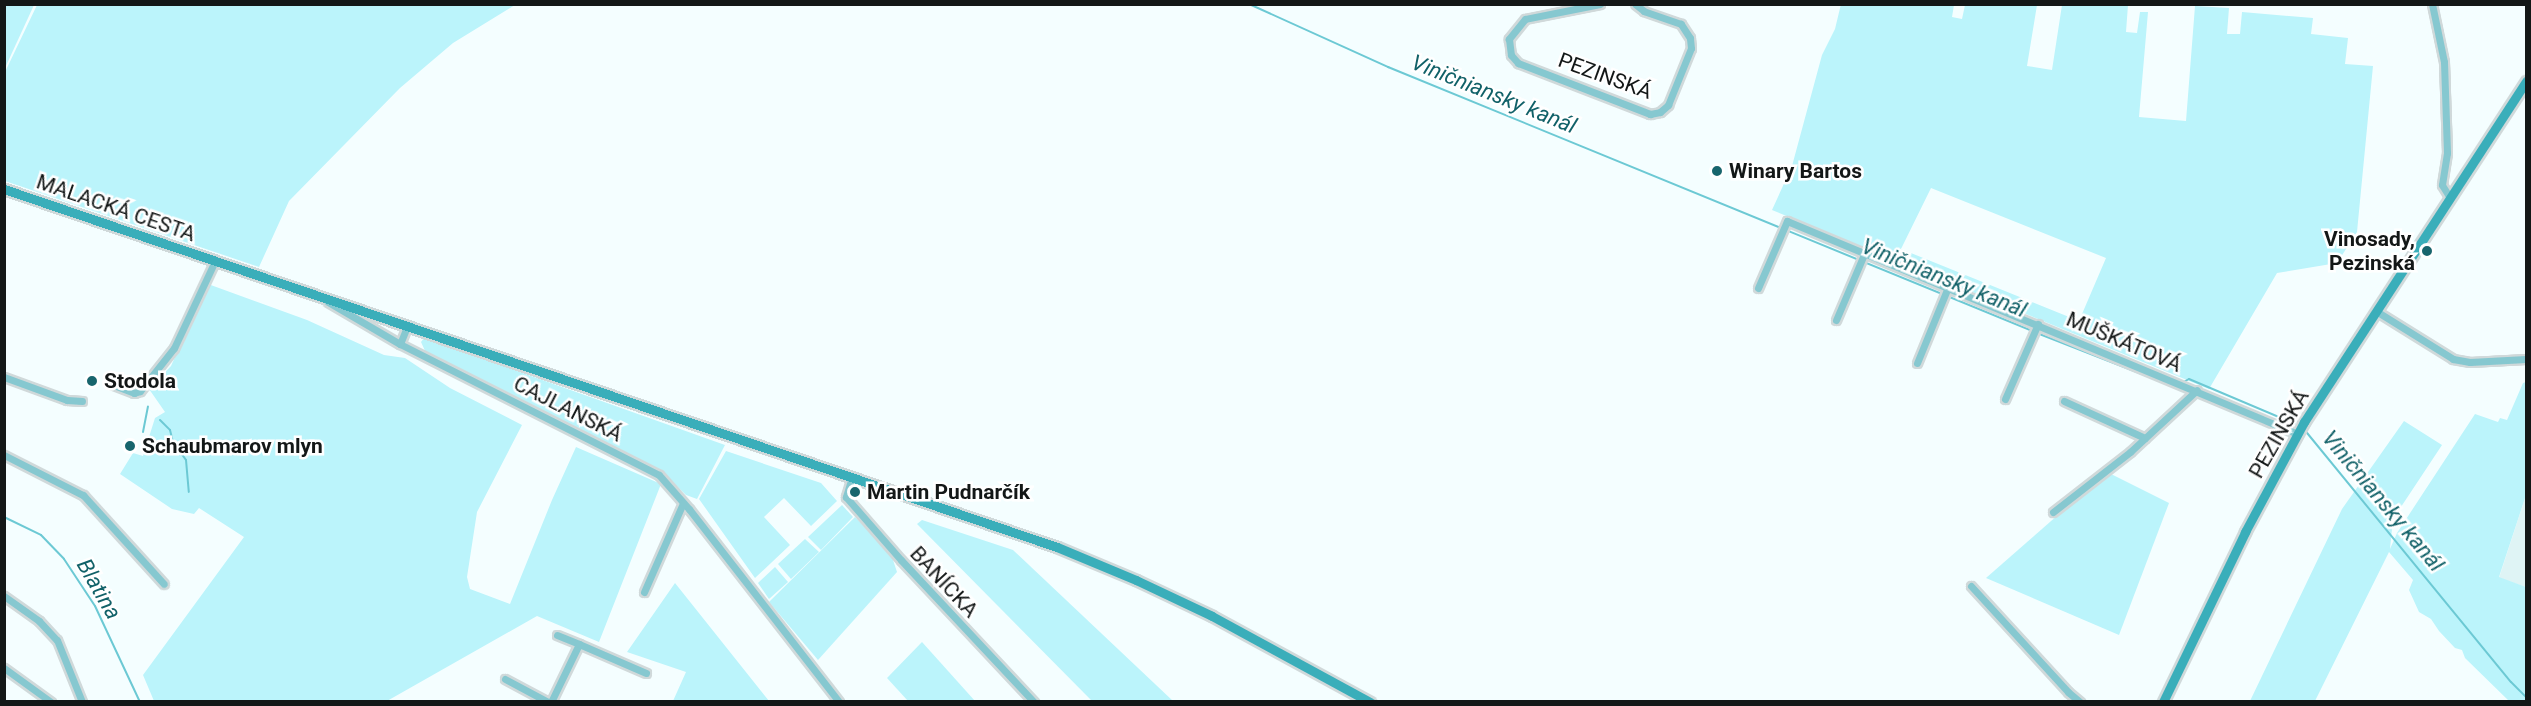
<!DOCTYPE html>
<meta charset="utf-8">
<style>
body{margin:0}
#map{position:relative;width:2531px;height:706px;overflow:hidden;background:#f4feff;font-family:Roboto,sans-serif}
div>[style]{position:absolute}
.built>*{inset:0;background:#dff4f5}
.green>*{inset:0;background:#bbf4fb}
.stream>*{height:2px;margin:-1px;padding:0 1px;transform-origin:1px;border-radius:1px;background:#6cc9d4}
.roads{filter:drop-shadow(2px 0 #d0d9da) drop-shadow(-2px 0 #d0d9da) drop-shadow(0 2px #d0d9da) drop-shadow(0 -2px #d0d9da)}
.street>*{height:7px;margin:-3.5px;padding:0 3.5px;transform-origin:3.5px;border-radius:3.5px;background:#86c8d0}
.secondary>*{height:9px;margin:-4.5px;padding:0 4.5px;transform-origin:4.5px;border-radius:4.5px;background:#3aaeba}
.dots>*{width:16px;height:16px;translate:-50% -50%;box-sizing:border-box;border:3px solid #fff;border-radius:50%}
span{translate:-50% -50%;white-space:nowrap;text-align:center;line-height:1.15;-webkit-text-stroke:5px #fff;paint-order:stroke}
.street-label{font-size:21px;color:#131717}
.poi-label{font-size:21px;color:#131717;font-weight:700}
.left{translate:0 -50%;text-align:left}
.right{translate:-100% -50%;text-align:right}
.water-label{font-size:22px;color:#116168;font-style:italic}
.frame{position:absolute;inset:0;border:6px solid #131717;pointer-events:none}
</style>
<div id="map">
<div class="built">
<div style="clip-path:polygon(2526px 495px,2526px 587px,2499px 578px)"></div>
</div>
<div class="green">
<div style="clip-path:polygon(5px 4px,34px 5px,5px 68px,4px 5px)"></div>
<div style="clip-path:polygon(evenodd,1841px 4px,1954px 5px,1952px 17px,1962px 19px,1965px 5px,2037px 5px,2027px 66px,2052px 70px,2062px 5px,2128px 5px,2126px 32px,2137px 33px,2140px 12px,2148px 12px,2139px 117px,2186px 121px,2195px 6px,2229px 8px,2227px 34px,2240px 34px,2242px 12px,2313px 18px,2311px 34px,2348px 38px,2345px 64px,2373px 66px,2357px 232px,2337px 263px,2277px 273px,2209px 389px,1772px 210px,1792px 166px,1822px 55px,1835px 29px,1841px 4px,1931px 188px,2106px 258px,2079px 321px,1901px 249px,1931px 188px)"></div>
<div style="clip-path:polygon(37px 5px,37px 4px,515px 5px,453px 43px,400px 88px,289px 201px,259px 267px,5px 181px,5px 72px)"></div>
<div style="clip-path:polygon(208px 284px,307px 320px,384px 355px,405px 358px,450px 388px,522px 425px,477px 512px,467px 577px,470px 589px,510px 604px,552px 500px,576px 447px,661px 484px,599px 642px,537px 616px,387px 701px,154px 701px,143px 675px,244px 537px,199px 508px,194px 514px,172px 509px,120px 474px,133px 453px,143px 456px,155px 418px,165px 412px,149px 389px,171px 366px)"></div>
<div style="clip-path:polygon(424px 338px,725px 445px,697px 499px,686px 495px,660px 470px,426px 353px,421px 342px)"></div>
<div style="clip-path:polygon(2526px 382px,2526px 495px,2499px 577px,2526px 587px,2526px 701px,2509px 701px,2465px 658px,2462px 650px,2455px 648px,2439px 631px,2431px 619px,2419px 612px,2409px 590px,2413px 580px,2389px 552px,2315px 701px,2250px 701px,2342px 509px,2404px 421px,2442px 445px,2393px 519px,2390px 549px,2397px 533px,2475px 414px,2498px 422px,2500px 418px,2507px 420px,2523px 383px)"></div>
<div style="clip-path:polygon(726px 451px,821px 483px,837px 501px,811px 526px,784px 498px,764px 517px,790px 545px,755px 578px,699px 499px)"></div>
<div style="clip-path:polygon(2107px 472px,2169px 503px,2119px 635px,1986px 578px)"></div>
<div style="clip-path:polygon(842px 505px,853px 517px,821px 550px,808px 537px)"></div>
<div style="clip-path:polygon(855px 517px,891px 554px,897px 572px,818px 660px,769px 602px)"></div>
<div style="clip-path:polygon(922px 520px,1013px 550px,1173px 701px,1092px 701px,917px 524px)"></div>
<div style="clip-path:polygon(805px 539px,819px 552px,791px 579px,778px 564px)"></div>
<div style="clip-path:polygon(775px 567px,788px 582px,769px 599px,758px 583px)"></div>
<div style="clip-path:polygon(675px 583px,769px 701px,673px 701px,686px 672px,627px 652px)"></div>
<div style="clip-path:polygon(922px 642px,975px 701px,908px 701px,887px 678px)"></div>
</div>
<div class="stream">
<div style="left:1249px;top:4px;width:153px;rotate:24.4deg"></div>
<div style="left:1388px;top:67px;width:707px;rotate:22.28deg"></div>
<div style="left:2042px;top:335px;width:143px;rotate:21.4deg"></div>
<div style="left:2175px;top:387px;width:16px;rotate:-30deg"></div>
<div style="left:2189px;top:379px;width:118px;rotate:22.9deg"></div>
<div style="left:160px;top:420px;width:14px;rotate:45deg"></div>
<div style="left:170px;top:430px;width:12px;rotate:76deg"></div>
<div style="left:173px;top:442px;width:22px;rotate:54deg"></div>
<div style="left:186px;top:460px;width:32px;rotate:85deg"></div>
<div style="left:2303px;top:428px;width:328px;rotate:50.7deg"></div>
<div style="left:2511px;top:682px;width:21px;rotate:45deg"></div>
<div style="left:143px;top:432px;width:26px;rotate:-79deg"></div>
<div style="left:4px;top:517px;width:41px;rotate:25.9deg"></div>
<div style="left:41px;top:535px;width:33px;rotate:46deg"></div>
<div style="left:64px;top:559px;width:56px;rotate:56.6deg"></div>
<div style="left:95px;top:606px;width:106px;rotate:64.9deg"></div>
</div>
<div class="roads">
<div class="street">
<div style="left:1600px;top:4px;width:76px;rotate:168.7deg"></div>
<div style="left:1525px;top:19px;width:26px;rotate:129deg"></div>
<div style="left:1509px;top:39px;width:16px;rotate:83deg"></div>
<div style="left:1511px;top:55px;width:11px;rotate:49deg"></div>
<div style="left:1518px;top:63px;width:142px;rotate:21.1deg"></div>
<div style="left:1650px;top:114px;width:10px;rotate:-11deg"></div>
<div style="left:1660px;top:112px;width:11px;rotate:-41deg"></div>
<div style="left:1668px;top:105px;width:61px;rotate:-68deg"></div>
<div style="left:1691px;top:48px;width:10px;rotate:-96deg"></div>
<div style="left:1690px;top:38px;width:17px;rotate:-123deg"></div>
<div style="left:1681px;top:24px;width:39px;rotate:-161deg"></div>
<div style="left:1644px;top:11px;width:11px;rotate:-142deg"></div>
<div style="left:2432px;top:4px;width:59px;rotate:78.3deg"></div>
<div style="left:2444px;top:62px;width:91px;rotate:88.1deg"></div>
<div style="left:2447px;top:153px;width:32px;rotate:99deg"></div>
<div style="left:2442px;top:185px;width:15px;rotate:58deg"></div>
<div style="left:1758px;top:288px;width:73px;rotate:-66.6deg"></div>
<div style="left:1787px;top:221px;width:554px;rotate:22.63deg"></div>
<div style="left:328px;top:302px;width:83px;rotate:30.3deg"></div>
<div style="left:400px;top:344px;width:290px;rotate:26.8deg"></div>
<div style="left:659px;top:475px;width:45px;rotate:48.6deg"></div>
<div style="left:689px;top:509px;width:244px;rotate:52.1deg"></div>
<div style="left:2376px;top:311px;width:91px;rotate:31.9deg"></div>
<div style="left:2453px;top:359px;width:17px;rotate:10deg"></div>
<div style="left:2470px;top:362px;width:56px;rotate:-3.1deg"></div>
<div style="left:1836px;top:320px;width:74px;rotate:-66.9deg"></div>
<div style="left:400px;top:344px;width:18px;rotate:-68deg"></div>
<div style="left:1917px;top:363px;width:82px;rotate:-67.8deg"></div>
<div style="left:4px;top:377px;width:67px;rotate:20.1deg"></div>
<div style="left:67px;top:400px;width:15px;rotate:4deg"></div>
<div style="left:111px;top:384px;width:25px;rotate:21deg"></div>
<div style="left:134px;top:393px;width:6px;rotate:-18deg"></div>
<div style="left:140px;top:391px;width:55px;rotate:-51.7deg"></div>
<div style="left:174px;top:348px;width:96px;rotate:-64.8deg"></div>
<div style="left:2005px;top:399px;width:82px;rotate:-66.3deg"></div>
<div style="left:2064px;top:401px;width:89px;rotate:24.6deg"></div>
<div style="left:4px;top:455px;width:89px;rotate:26.9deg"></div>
<div style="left:83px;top:495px;width:120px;rotate:47.7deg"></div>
<div style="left:852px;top:477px;width:21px;rotate:107deg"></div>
<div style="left:846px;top:497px;width:84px;rotate:48.9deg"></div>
<div style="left:901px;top:560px;width:195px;rotate:46.9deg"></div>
<div style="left:2053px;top:512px;width:98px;rotate:-37.9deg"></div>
<div style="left:2130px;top:452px;width:91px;rotate:-42.8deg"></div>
<div style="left:1971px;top:586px;width:144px;rotate:47.5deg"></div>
<div style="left:2068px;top:692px;width:16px;rotate:40deg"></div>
<div style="left:644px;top:592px;width:97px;rotate:-66.3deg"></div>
<div style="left:4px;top:596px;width:43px;rotate:35.5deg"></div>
<div style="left:39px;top:621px;width:26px;rotate:47deg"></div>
<div style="left:57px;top:640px;width:67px;rotate:68deg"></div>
<div style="left:557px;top:635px;width:24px;rotate:22deg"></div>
<div style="left:4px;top:668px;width:58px;rotate:35.9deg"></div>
<div style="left:505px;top:679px;width:49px;rotate:28.1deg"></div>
<div style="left:551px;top:702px;width:64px;rotate:-64.2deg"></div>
<div style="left:579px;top:644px;width:73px;rotate:23.4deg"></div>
</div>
<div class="secondary">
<div style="left:4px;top:189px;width:1112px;rotate:18.78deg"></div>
<div style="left:1057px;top:547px;width:86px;rotate:22.7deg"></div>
<div style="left:1136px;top:580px;width:84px;rotate:25.3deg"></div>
<div style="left:1212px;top:616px;width:180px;rotate:28.6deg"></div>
<div style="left:2163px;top:702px;width:189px;rotate:-64.2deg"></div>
<div style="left:2245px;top:532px;width:125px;rotate:-61.8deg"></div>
<div style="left:2304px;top:422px;width:407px;rotate:-56.9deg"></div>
</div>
</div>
<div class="dots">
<div style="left:1717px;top:171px;background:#18656d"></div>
<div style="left:2427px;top:251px;background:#18656d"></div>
<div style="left:92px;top:381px;background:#18656d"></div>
<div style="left:130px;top:446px;background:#18656d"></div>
<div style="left:855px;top:492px;background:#18656d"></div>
</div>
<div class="street-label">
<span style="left:1605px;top:76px;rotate:20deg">PEZINSKÁ</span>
<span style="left:116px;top:208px;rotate:19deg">MALACKÁ CESTA</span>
<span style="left:2124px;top:342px;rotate:23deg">MUŠKÁTOVÁ</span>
<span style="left:568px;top:409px;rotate:27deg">CAJLANSKÁ</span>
<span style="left:2279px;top:434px;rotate:-60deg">PEZINSKÁ</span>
<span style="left:944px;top:582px;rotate:47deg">BANÍCKA</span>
</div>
<div class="poi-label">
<span class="left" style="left:1729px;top:171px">Winary Bartos</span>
<span class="right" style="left:2415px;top:251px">Vinosady,<br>Pezinská</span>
<span class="left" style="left:104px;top:381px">Stodola</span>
<span class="left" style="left:142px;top:446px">Schaubmarov mlyn</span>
<span class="left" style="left:867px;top:492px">Martin Pudnarčík</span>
</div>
<div class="water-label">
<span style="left:1494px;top:94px;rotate:22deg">Viničniansky kanál</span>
<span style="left:1944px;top:278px;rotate:22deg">Viničniansky kanál</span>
<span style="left:2383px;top:501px;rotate:50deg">Viničniansky kanál</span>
<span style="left:99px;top:589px;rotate:60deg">Blatina</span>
</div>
<div class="frame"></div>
</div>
